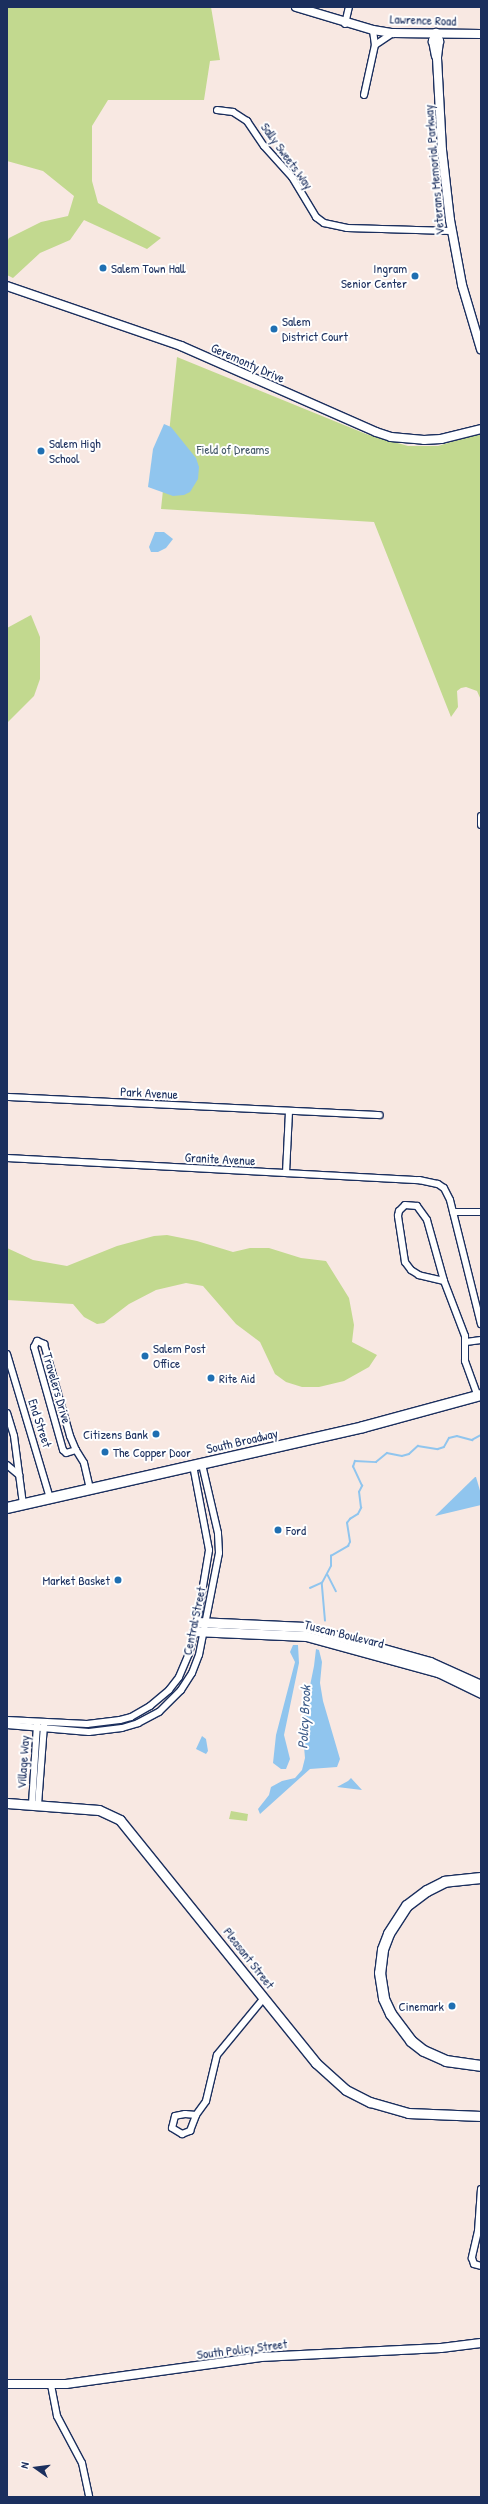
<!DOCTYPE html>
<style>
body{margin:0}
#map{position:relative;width:488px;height:2504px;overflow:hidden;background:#f8e8e2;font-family:"Patrick Hand",sans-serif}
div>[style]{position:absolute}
.green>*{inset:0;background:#c2d98f}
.water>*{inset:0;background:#90c5ee}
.stream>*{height:1.5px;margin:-0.75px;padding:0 0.75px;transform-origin:0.75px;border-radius:0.75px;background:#90c5ee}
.roads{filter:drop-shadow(1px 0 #1b2f5e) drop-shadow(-1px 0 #1b2f5e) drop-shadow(0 1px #1b2f5e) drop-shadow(0 -1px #1b2f5e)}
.minor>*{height:6px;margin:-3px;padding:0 3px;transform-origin:3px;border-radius:3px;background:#fff}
.tertiary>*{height:8px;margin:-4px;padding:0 4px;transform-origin:4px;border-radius:4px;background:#fff}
.secondary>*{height:9px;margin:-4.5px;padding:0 4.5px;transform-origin:4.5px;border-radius:4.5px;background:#fff}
.primary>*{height:10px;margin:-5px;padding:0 5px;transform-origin:5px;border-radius:5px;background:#fff}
.dots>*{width:11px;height:11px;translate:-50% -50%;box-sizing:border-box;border:2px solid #fff;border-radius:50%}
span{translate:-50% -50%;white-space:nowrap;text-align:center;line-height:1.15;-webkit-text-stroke:4px #fff;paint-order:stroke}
.street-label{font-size:13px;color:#1b2f5e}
.poi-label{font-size:13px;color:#1b2f5e}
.left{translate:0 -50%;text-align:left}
.right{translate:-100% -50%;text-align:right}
.park-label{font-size:13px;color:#455a6a}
.water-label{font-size:14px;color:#3e5c89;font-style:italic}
.frame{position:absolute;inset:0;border:8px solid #1b2f5e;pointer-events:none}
.north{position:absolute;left:16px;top:2448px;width:40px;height:40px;-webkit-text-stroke:3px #fff;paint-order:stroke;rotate:284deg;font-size:11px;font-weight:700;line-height:16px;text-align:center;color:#1b2f5e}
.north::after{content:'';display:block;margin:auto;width:14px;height:18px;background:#1b2f5e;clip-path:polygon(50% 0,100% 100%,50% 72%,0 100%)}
</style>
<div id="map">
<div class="green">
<div style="clip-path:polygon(7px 7px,211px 7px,220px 60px,210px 61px,204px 100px,108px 100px,92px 126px,92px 181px,98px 203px,161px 238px,147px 249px,84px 220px,70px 240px,40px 253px,13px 278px,7px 275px,7px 242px,9px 238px,41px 222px,68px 216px,74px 196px,43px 171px,7px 161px)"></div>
<div style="clip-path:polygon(177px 357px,366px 434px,408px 446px,438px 446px,481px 433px,481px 700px,477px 691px,466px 687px,461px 688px,457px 691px,458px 707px,451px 717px,374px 522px,161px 509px)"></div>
<div style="clip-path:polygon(31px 615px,40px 637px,40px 679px,34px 696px,7px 723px,7px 628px)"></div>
<div style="clip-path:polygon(167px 1235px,197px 1241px,233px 1252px,250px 1248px,269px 1248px,301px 1258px,326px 1261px,349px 1298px,354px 1325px,352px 1342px,377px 1355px,369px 1367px,344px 1381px,319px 1387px,302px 1387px,286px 1382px,275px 1374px,260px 1342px,236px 1324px,203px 1286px,186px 1283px,156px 1290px,129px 1304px,104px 1323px,97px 1324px,84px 1317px,73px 1304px,7px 1300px,7px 1248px,33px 1260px,67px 1266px,117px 1246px,154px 1236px)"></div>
<div style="clip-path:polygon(231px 1811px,248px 1814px,247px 1821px,229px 1819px)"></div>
</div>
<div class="water">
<div style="clip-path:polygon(164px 424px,171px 427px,196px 458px,199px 467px,198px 479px,190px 492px,184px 495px,173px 496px,148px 487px,153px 449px)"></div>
<div style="clip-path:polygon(155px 532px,164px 532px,173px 539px,166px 548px,158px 552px,151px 552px,149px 547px)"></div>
<div style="clip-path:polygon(475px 1477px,476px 1477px,481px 1494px,481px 1505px,435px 1516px)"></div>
<div style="clip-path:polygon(293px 1645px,298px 1645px,299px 1663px,284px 1735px,290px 1759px,286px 1769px,281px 1769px,273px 1763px,276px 1735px,295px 1662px,290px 1652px)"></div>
<div style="clip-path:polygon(316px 1649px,319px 1650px,322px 1662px,320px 1683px,323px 1701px,340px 1759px,337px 1767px,310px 1769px,260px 1814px,258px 1809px,269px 1795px,271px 1787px,282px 1781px,295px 1778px,302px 1770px,305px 1758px,302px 1725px,314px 1666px)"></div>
<div style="clip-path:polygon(202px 1736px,206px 1739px,208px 1751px,206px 1754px,196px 1749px)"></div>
<div style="clip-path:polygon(351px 1778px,362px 1790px,337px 1787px,348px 1781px)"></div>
</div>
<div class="stream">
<div style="left:328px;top:1575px;width:18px;rotate:63deg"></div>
<div style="left:310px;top:1588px;width:12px;rotate:-24deg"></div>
<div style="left:325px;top:1621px;width:38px;rotate:-95deg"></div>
<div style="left:322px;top:1583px;width:19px;rotate:-62deg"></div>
<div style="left:331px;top:1566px;width:10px;rotate:-90deg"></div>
<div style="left:331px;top:1556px;width:20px;rotate:-30deg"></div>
<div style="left:348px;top:1546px;width:4px;rotate:-63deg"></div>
<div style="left:350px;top:1542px;width:19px;rotate:-99deg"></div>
<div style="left:347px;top:1523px;width:5px;rotate:-53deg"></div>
<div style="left:350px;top:1519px;width:9px;rotate:-32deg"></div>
<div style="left:358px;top:1514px;width:7px;rotate:-63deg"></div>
<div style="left:361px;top:1508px;width:16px;rotate:-97deg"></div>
<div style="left:359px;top:1492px;width:7px;rotate:-63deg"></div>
<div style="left:362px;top:1486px;width:21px;rotate:-115deg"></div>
<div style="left:353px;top:1467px;width:6px;rotate:-72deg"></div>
<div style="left:355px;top:1461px;width:21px;rotate:3deg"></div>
<div style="left:376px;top:1462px;width:14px;rotate:-39deg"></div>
<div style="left:387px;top:1453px;width:15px;rotate:11deg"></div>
<div style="left:402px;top:1456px;width:7px;rotate:-16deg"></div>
<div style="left:409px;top:1454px;width:12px;rotate:-42deg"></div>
<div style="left:418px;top:1446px;width:20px;rotate:9deg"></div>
<div style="left:438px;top:1449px;width:6px;rotate:-18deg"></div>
<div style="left:444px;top:1447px;width:10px;rotate:-61deg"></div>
<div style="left:449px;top:1438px;width:8px;rotate:-14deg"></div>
<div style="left:457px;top:1436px;width:16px;rotate:15deg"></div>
<div style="left:472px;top:1440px;width:10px;rotate:-29deg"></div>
</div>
<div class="roads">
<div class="minor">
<div style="left:345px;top:24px;width:17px;rotate:-77deg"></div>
<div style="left:375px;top:45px;width:22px;rotate:-34deg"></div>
<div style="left:364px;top:95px;width:51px;rotate:-77.6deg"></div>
<div style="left:375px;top:45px;width:15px;rotate:-98deg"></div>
<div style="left:217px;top:110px;width:16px;rotate:7deg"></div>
<div style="left:233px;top:112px;width:17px;rotate:33deg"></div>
<div style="left:247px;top:121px;width:30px;rotate:56deg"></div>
<div style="left:264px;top:146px;width:42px;rotate:47.9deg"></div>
<div style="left:292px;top:177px;width:47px;rotate:59deg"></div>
<div style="left:316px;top:217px;width:10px;rotate:37deg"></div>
<div style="left:324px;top:223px;width:24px;rotate:12deg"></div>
<div style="left:347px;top:228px;width:104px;rotate:1.7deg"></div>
<div style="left:481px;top:816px;width:9px;rotate:90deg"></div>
<div style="left:7px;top:1097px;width:373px;rotate:2.8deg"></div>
<div style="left:7px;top:1158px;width:413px;rotate:3.1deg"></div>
<div style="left:419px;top:1180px;width:19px;rotate:12deg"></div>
<div style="left:438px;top:1184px;width:7px;rotate:34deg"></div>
<div style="left:444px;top:1188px;width:13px;rotate:63deg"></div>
<div style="left:450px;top:1200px;width:128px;rotate:76deg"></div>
<div style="left:286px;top:1173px;width:62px;rotate:-87.2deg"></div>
<div style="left:453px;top:1212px;width:28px"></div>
<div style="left:444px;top:1281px;width:26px;rotate:-167deg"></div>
<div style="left:419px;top:1275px;width:9px;rotate:-148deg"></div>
<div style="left:411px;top:1270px;width:10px;rotate:-127deg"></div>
<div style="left:405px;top:1262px;width:47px;rotate:-98.7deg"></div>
<div style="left:398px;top:1216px;width:5px;rotate:-79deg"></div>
<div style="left:399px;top:1211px;width:8px;rotate:-45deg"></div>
<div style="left:405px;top:1205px;width:12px;rotate:5deg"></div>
<div style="left:417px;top:1206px;width:17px;rotate:54deg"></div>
<div style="left:427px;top:1220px;width:63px;rotate:74.4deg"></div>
<div style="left:444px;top:1281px;width:59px;rotate:69.1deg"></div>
<div style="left:465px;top:1336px;width:25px;rotate:90deg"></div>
<div style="left:465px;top:1361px;width:37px;rotate:70deg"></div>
<div style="left:466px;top:1342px;width:15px;rotate:-8deg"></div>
<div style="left:7px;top:1354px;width:150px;rotate:73.4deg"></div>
<div style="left:7px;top:1413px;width:24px;rotate:73deg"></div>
<div style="left:14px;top:1436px;width:69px;rotate:82.5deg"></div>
<div style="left:76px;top:1450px;width:10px;rotate:163deg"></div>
<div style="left:66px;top:1453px;width:4px;rotate:-135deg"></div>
<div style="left:63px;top:1450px;width:107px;rotate:-105.7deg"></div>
<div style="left:34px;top:1347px;width:7px;rotate:-63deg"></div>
<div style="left:37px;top:1341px;width:8px;rotate:23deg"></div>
<div style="left:44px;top:1344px;width:96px;rotate:74.2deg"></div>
<div style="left:70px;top:1436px;width:15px;rotate:67deg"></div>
<div style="left:76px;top:1450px;width:15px;rotate:58deg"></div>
<div style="left:84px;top:1463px;width:28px;rotate:77deg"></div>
<div style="left:7px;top:1465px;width:16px;rotate:40deg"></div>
<div style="left:7px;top:1720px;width:80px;rotate:2.9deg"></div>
<div style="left:87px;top:1724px;width:33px;rotate:-7deg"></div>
<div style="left:120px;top:1720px;width:11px;rotate:-15deg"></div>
<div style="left:131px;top:1717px;width:22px;rotate:-30deg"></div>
<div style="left:150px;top:1706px;width:25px;rotate:-40deg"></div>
<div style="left:169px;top:1690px;width:16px;rotate:-52deg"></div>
<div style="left:179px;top:1677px;width:25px;rotate:-67deg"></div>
<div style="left:189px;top:1654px;width:33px;rotate:-76deg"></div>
<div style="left:197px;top:1622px;width:73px;rotate:-80.5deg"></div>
<div style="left:209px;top:1550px;width:86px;rotate:-100.7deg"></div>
<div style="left:7px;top:1725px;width:82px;rotate:4.9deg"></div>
<div style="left:89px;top:1732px;width:33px;rotate:-7deg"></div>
<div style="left:122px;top:1728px;width:17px;rotate:-17deg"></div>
<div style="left:138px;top:1723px;width:24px;rotate:-28deg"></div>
<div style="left:159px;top:1712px;width:31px;rotate:-45deg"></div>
<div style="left:181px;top:1690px;width:20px;rotate:-57deg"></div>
<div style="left:192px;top:1673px;width:19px;rotate:-69deg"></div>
<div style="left:199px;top:1655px;width:104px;rotate:-78.9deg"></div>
<div style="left:219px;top:1553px;width:20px;rotate:-93deg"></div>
<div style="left:218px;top:1533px;width:71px;rotate:-103.1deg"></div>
<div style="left:32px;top:1804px;width:80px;rotate:-86.4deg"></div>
<div style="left:38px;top:1805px;width:80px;rotate:-85.7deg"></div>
<div style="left:196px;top:2115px;width:11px;rotate:-175deg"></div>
<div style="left:185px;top:2114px;width:10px;rotate:169deg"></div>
<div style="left:175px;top:2116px;width:12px;rotate:104deg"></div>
<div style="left:172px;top:2128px;width:12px;rotate:31deg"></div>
<div style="left:182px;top:2134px;width:9px;rotate:-21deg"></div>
<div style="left:190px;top:2131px;width:17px;rotate:-69deg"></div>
<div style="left:196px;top:2115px;width:17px;rotate:-54deg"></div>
<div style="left:206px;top:2101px;width:47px;rotate:-76.6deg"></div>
<div style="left:217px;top:2055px;width:74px;rotate:-50.5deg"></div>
<div style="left:481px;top:2189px;width:42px;rotate:94.1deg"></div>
<div style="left:478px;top:2231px;width:28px;rotate:103deg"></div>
<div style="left:472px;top:2258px;width:6px;rotate:72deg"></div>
<div style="left:474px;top:2264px;width:7px;rotate:16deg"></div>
<div style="left:51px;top:2385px;width:32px;rotate:79deg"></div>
<div style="left:57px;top:2416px;width:53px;rotate:62deg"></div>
<div style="left:82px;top:2463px;width:35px;rotate:78deg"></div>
</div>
<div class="tertiary">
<div style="left:296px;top:7px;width:80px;rotate:16.6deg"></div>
<div style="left:373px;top:30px;width:20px;rotate:9deg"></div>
<div style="left:393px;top:33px;width:88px;rotate:0.7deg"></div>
<div style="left:436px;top:33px;width:9px;rotate:69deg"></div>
<div style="left:439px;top:41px;width:17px;rotate:97deg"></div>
<div style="left:437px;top:58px;width:92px;rotate:86.9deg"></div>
<div style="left:442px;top:150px;width:70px;rotate:83.5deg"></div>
<div style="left:450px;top:220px;width:66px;rotate:79.5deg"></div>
<div style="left:462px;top:285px;width:67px;rotate:73.5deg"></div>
<div style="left:436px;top:33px;width:9px;rotate:111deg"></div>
<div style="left:433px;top:41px;width:15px;rotate:79deg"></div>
<div style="left:7px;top:286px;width:184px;rotate:19deg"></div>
<div style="left:181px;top:346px;width:213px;rotate:23.8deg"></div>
<div style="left:376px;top:432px;width:16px;rotate:18deg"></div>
<div style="left:391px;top:437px;width:33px;rotate:5deg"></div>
<div style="left:424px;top:440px;width:17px;rotate:-3deg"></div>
<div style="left:441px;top:439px;width:41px;rotate:-14deg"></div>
<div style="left:7px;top:2384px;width:59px"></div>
<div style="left:66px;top:2384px;width:197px;rotate:-7.9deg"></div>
<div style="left:261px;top:2357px;width:180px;rotate:-2.9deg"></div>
<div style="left:441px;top:2348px;width:40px;rotate:-7.1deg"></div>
</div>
<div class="secondary">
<div style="left:197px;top:1622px;width:108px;rotate:2.7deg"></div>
<div style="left:305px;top:1627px;width:130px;rotate:15.6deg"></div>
<div style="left:430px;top:1662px;width:56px;rotate:24.3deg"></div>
<div style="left:194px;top:1631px;width:112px;rotate:2.6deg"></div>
<div style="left:306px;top:1636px;width:137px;rotate:15.3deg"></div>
<div style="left:438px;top:1672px;width:48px;rotate:26deg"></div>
<div style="left:7px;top:1803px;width:92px;rotate:4.4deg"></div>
<div style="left:99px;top:1810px;width:23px;rotate:25deg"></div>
<div style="left:120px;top:1820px;width:312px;rotate:51.1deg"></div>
<div style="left:316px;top:2063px;width:40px;rotate:42deg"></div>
<div style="left:346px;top:2090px;width:27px;rotate:27deg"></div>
<div style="left:370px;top:2102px;width:40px;rotate:16deg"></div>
<div style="left:408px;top:2113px;width:73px;rotate:2.4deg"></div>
</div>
<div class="primary">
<div style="left:7px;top:1508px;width:365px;rotate:-12.8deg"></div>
<div style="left:363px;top:1427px;width:122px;rotate:-15.2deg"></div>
<div style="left:481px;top:1878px;width:36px;rotate:174deg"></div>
<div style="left:445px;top:1882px;width:20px;rotate:153deg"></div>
<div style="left:427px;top:1891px;width:25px;rotate:143deg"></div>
<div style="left:407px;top:1906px;width:33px;rotate:123deg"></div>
<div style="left:389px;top:1934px;width:17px;rotate:111deg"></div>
<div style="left:383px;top:1950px;width:23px;rotate:97deg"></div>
<div style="left:380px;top:1973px;width:26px;rotate:81deg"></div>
<div style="left:384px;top:1999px;width:17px;rotate:65deg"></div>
<div style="left:391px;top:2014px;width:34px;rotate:53deg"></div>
<div style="left:411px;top:2041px;width:16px;rotate:38deg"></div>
<div style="left:424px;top:2051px;width:24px;rotate:24deg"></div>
<div style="left:446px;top:2061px;width:35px;rotate:8deg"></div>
</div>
</div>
<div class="dots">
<div style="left:103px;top:268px;background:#1f6fb2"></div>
<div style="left:415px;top:276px;background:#1f6fb2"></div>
<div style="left:274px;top:329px;background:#1f6fb2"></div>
<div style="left:41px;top:451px;background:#1f6fb2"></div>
<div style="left:145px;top:1356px;background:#1f6fb2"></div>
<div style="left:211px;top:1378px;background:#1f6fb2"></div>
<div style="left:156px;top:1434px;background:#1f6fb2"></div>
<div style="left:105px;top:1452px;background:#1f6fb2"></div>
<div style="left:278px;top:1530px;background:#1f6fb2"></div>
<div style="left:118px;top:1580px;background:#1f6fb2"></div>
<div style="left:452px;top:2006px;background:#1f6fb2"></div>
</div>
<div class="street-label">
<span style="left:423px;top:20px;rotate:2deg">Lawrence Road</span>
<span style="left:287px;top:156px;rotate:54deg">Sally Sweets Way</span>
<span style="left:434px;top:170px;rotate:-95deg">Veterans Memorial Parkway</span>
<span style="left:248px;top:363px;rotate:24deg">Geremonty Drive</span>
<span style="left:149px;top:1093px;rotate:3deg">Park Avenue</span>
<span style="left:220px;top:1159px;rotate:3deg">Granite Avenue</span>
<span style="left:57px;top:1388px;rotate:74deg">Travelers Drive</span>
<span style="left:40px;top:1423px;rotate:72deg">End Street</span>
<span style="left:242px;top:1441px;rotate:-13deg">South Broadway</span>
<span style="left:194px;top:1621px;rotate:-78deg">Central Street</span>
<span style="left:344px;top:1634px;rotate:14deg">Tuscan Boulevard</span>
<span style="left:23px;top:1762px;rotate:-86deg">Village Way</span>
<span style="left:249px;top:1958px;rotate:52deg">Pleasant Street</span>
<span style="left:242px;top:2349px;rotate:-7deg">South Policy Street</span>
</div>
<div class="poi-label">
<span class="left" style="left:111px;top:268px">Salem Town Hall</span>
<span class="right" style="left:407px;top:276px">Ingram<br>Senior Center</span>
<span class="left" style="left:282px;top:329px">Salem<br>District Court</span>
<span class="left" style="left:49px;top:451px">Salem High<br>School</span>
<span class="left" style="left:153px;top:1356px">Salem Post<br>Office</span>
<span class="left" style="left:219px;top:1378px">Rite Aid</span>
<span class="right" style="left:148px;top:1434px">Citizens Bank</span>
<span class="left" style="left:113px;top:1452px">The Copper Door</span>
<span class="left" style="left:286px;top:1530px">Ford</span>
<span class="right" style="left:110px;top:1580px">Market Basket</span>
<span class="right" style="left:444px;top:2006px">Cinemark</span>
</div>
<div class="park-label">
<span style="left:233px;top:449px">Field of Dreams</span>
</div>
<div class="water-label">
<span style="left:304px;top:1717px;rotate:-87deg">Policy Brook</span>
</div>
<div class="frame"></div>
<div class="north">N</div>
</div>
